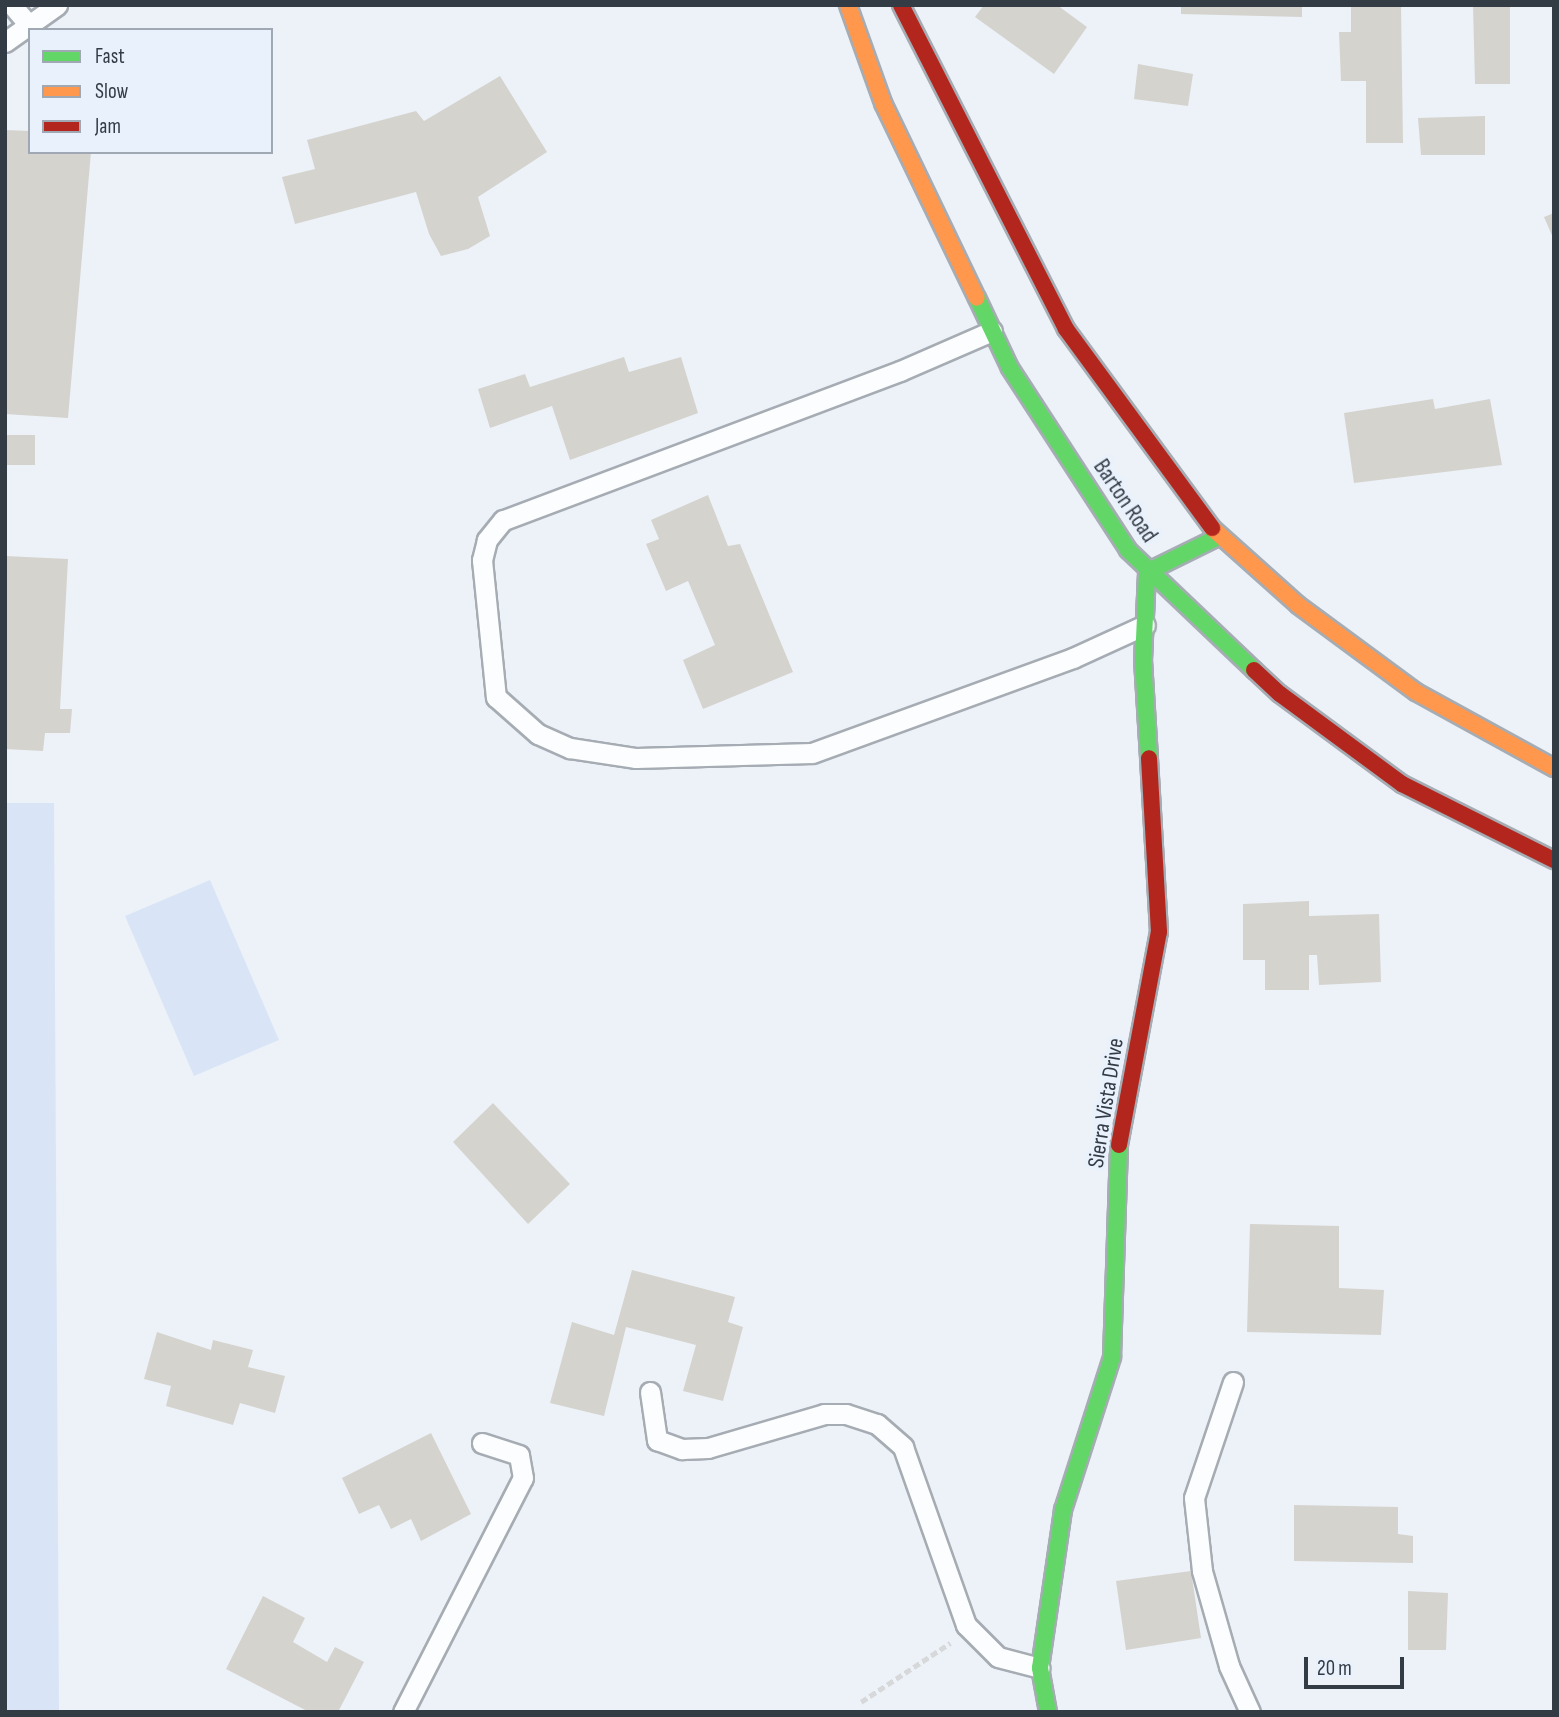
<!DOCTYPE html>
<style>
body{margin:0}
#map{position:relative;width:1559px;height:1717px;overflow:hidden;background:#edf2f8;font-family:"Sofia Sans Condensed",sans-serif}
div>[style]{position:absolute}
.green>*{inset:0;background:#d9e5f6}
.building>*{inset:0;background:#d4d3ce}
.path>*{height:4.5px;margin-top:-2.25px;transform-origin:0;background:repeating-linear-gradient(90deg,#d7d8da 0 7px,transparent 0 10.5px)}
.roads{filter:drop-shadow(2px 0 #a6acb3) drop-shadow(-2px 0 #a6acb3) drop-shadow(0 2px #a6acb3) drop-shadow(0 -2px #a6acb3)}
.lane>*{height:19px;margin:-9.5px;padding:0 9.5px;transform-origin:9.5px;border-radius:9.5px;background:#fcfdfe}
.fast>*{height:16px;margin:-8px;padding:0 8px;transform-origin:8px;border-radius:8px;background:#63d668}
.slow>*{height:16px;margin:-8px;padding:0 8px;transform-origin:8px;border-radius:8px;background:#ff974d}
.jam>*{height:16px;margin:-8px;padding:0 8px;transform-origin:8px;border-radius:8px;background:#b3261e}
span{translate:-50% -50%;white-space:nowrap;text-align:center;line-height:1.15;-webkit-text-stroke:7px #e9f1fc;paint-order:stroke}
.street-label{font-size:23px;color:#333b45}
.frame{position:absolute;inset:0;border:7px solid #333b45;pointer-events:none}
.legend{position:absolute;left:28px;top:28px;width:245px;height:126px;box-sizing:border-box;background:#e9f1fc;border:2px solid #a0a8b3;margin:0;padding:9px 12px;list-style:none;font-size:21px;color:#333b45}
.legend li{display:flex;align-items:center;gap:14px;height:35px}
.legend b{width:35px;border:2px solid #a0a8b3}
.scale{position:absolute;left:1304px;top:1657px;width:100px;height:32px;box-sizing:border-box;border:4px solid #333b45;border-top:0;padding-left:9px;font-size:21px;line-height:24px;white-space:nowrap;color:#333b45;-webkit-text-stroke:5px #e9f1fc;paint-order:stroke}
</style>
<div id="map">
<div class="green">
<div style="clip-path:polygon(5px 803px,54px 803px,59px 1712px,5px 1712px)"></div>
<div style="clip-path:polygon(210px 880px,279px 1040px,194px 1076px,125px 916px)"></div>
</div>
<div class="building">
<div style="clip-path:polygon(984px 5px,1057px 5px,1087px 27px,1054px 74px,975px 17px)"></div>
<div style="clip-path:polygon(1181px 5px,1302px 5px,1302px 17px,1181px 14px)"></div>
<div style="clip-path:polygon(1351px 5px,1401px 5px,1403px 143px,1366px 143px,1366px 81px,1341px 81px,1339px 32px,1351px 32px)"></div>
<div style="clip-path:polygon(1473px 5px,1510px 5px,1510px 84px,1475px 84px)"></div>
<div style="clip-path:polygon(1138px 64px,1193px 74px,1188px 106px,1134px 99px)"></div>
<div style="clip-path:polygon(500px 76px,547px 152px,478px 197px,490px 236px,468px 249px,441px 256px,429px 234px,416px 192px,295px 224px,282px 177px,315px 169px,307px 140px,416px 111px,424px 121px)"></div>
<div style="clip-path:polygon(1485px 116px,1485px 155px,1421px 155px,1418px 118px)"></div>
<div style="clip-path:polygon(5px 130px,30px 131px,30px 152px,91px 152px,68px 418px,5px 414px)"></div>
<div style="clip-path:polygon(1554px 213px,1554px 240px,1544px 217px)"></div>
<div style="clip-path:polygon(624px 357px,629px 372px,681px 357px,698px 413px,570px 460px,552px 406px,490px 428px,478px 389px,525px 374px,530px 387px)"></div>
<div style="clip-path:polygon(1433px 399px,1435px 409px,1490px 399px,1502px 465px,1354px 483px,1344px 413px)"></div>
<div style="clip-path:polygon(5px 435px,35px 435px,35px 465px,5px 465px)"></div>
<div style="clip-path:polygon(708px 495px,728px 546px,740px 544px,793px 672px,703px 709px,683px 660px,715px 645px,688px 581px,666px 591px,646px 544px,659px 539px,651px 520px)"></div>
<div style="clip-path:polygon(5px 556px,68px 559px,60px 709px,72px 709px,70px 733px,45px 733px,43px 751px,5px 749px)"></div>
<div style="clip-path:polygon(1309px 901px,1309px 916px,1379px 914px,1381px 982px,1319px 985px,1317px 955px,1309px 955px,1309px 990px,1265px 990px,1265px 960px,1243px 960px,1243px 904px)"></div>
<div style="clip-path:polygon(493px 1103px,570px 1184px,528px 1224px,453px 1142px)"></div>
<div style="clip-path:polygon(1250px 1224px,1339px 1226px,1339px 1288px,1384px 1290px,1381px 1335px,1247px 1332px)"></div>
<div style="clip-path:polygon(632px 1270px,735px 1297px,728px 1322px,743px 1327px,723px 1401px,683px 1391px,696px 1345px,626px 1327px,604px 1416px,550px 1403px,572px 1322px,614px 1335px)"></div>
<div style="clip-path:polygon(157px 1332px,211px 1350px,213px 1340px,253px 1350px,248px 1367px,285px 1376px,275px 1413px,240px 1403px,233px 1425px,166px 1406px,171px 1386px,144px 1379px)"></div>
<div style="clip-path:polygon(431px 1433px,471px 1514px,421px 1541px,411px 1519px,391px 1529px,379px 1505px,359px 1514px,342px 1478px)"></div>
<div style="clip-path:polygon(1294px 1505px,1398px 1507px,1398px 1534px,1413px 1536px,1413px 1563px,1294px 1561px)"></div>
<div style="clip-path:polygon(1191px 1571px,1201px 1638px,1126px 1650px,1116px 1581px)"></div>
<div style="clip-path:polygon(1408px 1591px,1448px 1593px,1446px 1650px,1408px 1650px)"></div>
<div style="clip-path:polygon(263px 1596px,305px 1618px,293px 1642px,327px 1662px,335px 1647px,364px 1662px,338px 1712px,309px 1712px,226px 1669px)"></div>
</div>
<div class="path">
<div style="left:861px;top:1702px;width:107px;rotate:-33.5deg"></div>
</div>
<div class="roads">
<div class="lane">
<div style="left:12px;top:5px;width:26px;rotate:50deg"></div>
<div style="left:5px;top:42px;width:64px;rotate:-35.4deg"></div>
<div style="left:992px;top:331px;width:100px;rotate:156.5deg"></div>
<div style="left:900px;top:371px;width:424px;rotate:159.4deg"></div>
<div style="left:503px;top:520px;width:26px;rotate:129deg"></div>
<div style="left:487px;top:540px;width:21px;rotate:104deg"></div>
<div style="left:482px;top:560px;width:138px;rotate:84.2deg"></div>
<div style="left:496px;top:697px;width:56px;rotate:41.4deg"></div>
<div style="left:538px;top:734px;width:35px;rotate:24deg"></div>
<div style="left:570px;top:748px;width:67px;rotate:8.6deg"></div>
<div style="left:636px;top:758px;width:176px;rotate:-1.6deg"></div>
<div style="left:812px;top:753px;width:278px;rotate:-20deg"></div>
<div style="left:1073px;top:658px;width:79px;rotate:-24.6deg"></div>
<div style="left:1233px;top:1382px;width:122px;rotate:108.6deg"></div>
<div style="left:1194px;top:1498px;width:73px;rotate:83.7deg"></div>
<div style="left:1202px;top:1571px;width:99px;rotate:74.1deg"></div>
<div style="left:1229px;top:1666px;width:51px;rotate:65.5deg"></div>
<div style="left:650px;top:1392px;width:49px;rotate:81.7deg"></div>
<div style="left:657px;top:1440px;width:27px;rotate:20deg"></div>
<div style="left:682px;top:1449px;width:26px;rotate:-2deg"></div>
<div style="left:708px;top:1448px;width:121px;rotate:-16.3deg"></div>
<div style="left:824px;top:1414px;width:22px"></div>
<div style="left:846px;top:1414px;width:33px;rotate:18deg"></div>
<div style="left:877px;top:1424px;width:35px;rotate:41deg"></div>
<div style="left:903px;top:1447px;width:189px;rotate:70.5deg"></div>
<div style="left:966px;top:1625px;width:45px;rotate:45deg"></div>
<div style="left:998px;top:1657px;width:43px;rotate:14.7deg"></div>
<div style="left:403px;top:1712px;width:263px;rotate:-62.9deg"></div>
<div style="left:523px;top:1478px;width:23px;rotate:-100deg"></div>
<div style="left:519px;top:1455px;width:39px;rotate:-162deg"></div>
</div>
<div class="fast">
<div style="left:977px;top:298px;width:77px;rotate:64.8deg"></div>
<div style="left:1010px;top:368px;width:217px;rotate:57deg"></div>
<div style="left:1128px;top:550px;width:174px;rotate:43.6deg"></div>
<div style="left:1149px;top:758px;width:97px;rotate:-93.5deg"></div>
<div style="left:1143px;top:661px;width:89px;rotate:-87.4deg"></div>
<div style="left:1147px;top:572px;width:79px;rotate:-26.2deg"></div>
<div style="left:1048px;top:1712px;width:45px;rotate:-100.3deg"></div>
<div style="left:1040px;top:1668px;width:160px;rotate:-81.7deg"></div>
<div style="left:1063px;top:1510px;width:161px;rotate:-72.2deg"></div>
<div style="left:1112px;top:1357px;width:212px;rotate:-88.1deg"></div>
</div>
<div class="slow">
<div style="left:848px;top:5px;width:104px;rotate:70.3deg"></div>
<div style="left:883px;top:103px;width:216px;rotate:64.3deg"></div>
<div style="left:1212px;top:528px;width:115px;rotate:41.8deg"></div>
<div style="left:1298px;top:605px;width:147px;rotate:36.4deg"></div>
<div style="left:1416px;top:692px;width:158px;rotate:28.8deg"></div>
</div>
<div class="jam">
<div style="left:901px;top:5px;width:364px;rotate:63deg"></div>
<div style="left:1066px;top:329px;width:247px;rotate:53.7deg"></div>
<div style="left:1254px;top:670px;width:35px;rotate:43deg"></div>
<div style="left:1280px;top:694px;width:152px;rotate:36.4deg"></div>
<div style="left:1402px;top:784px;width:170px;rotate:26.6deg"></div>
<div style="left:1119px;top:1145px;width:217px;rotate:-79.4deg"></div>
<div style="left:1159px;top:932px;width:174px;rotate:-93.3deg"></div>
</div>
</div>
<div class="street-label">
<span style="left:1125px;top:501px;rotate:56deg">Barton Road</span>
<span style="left:1106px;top:1103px;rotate:-81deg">Sierra Vista Drive</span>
</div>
<div class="frame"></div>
<ul class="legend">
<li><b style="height:9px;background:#63d668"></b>Fast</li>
<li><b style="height:9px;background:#ff974d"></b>Slow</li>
<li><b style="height:9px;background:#b3261e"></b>Jam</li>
</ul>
<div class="scale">20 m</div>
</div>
